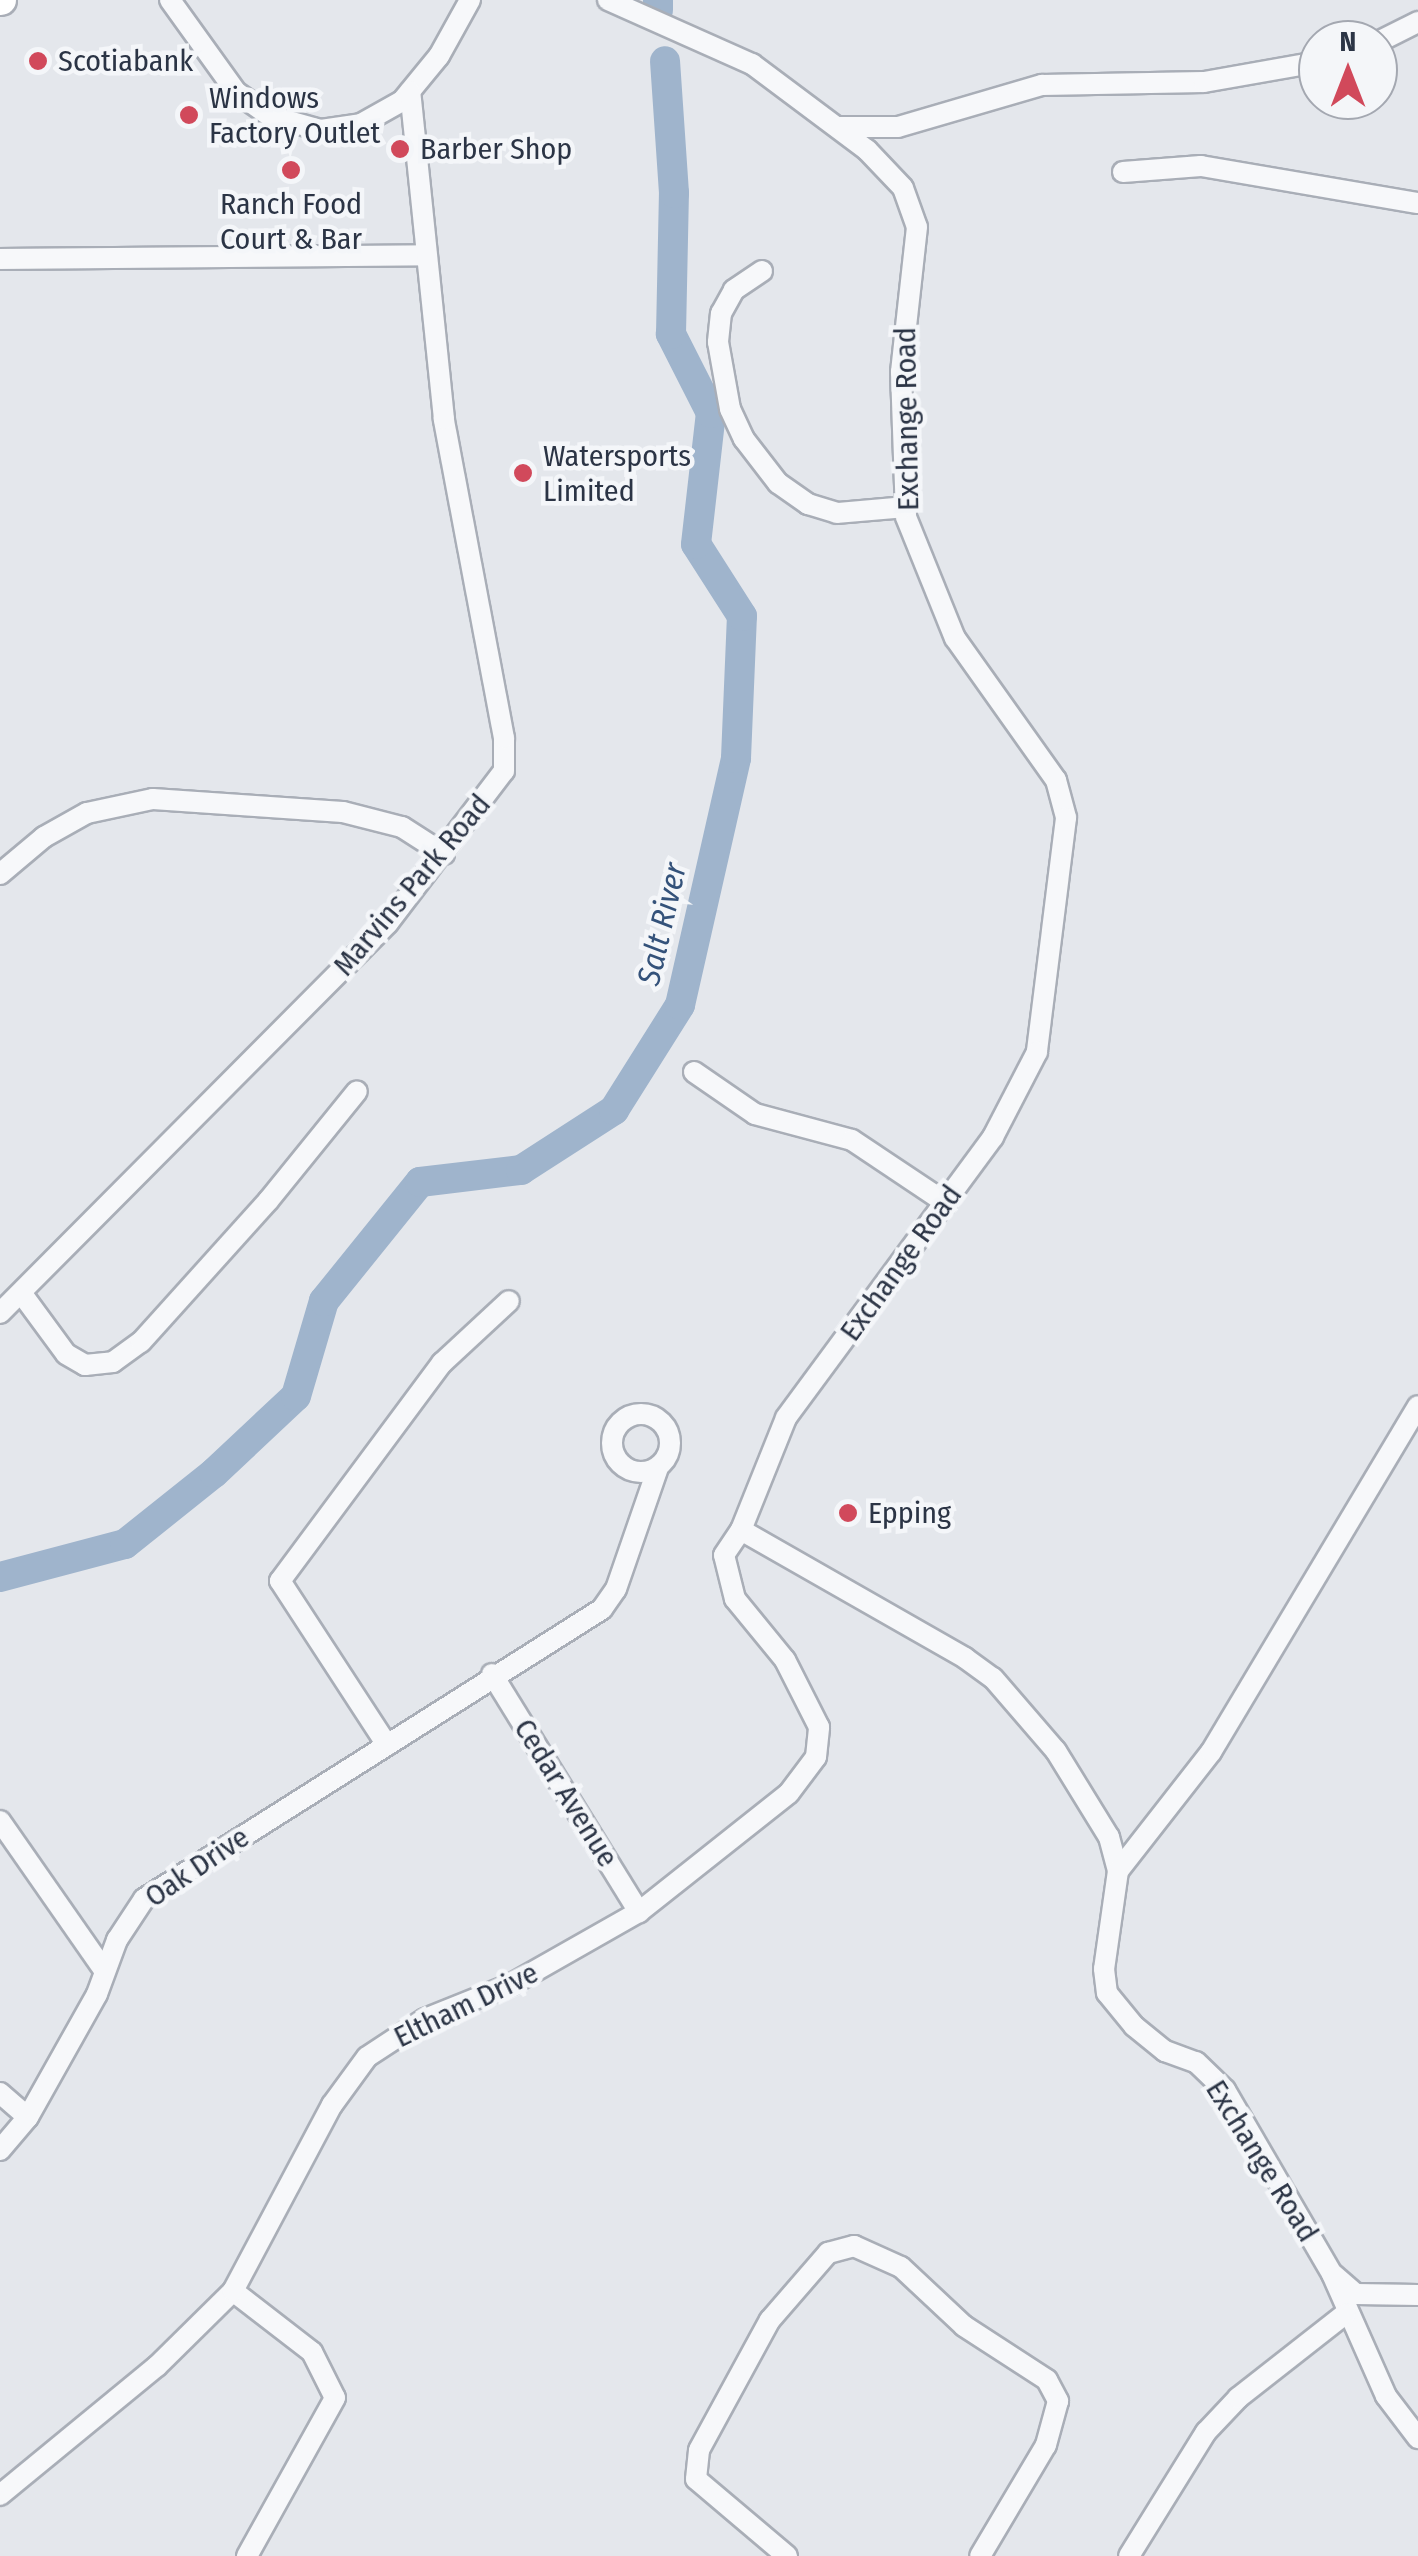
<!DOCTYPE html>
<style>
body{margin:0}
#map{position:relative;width:1418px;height:2556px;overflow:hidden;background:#e4e7ec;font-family:"Fira Sans Condensed",sans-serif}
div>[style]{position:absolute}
.river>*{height:30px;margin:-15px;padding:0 15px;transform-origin:15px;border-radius:15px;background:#9fb4cc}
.roads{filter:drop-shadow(2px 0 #a9aeb7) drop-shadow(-2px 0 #a9aeb7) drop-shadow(0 2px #a9aeb7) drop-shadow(0 -2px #a9aeb7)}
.street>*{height:20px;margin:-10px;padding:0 10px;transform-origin:10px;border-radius:10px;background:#f7f8fa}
.street>.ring{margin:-10px;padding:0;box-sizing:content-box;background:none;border:20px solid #f7f8fa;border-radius:50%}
.primary>*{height:30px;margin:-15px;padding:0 15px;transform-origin:15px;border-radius:15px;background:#fff}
.dots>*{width:28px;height:28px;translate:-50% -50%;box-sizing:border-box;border:5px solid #f4f6f9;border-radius:50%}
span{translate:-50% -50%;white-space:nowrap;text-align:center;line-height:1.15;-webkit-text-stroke:9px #f4f6f9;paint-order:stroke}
.poi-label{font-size:30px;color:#2b3445}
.left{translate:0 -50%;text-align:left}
.street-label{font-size:30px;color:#2b3445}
.water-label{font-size:32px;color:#34527a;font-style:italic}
.north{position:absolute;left:1298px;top:20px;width:100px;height:100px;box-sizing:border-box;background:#f4f6f9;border:2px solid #a4a8b1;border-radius:50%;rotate:0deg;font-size:28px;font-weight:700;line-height:40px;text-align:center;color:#2b3445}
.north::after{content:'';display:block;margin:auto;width:35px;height:45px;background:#d1495b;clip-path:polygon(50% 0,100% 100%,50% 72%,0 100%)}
</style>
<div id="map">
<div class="river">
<div style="left:658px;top:0;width:10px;rotate:90deg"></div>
<div style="left:0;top:1577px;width:129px;rotate:-14.8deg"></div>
<div style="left:125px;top:1544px;width:114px;rotate:-38.6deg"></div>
<div style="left:214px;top:1473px;width:112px;rotate:-43.2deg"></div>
<div style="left:296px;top:1396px;width:99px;rotate:-73.6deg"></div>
<div style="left:324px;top:1301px;width:153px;rotate:-51.1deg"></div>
<div style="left:420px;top:1182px;width:102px;rotate:-6.8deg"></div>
<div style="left:521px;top:1170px;width:111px;rotate:-32.8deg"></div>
<div style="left:614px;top:1110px;width:124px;rotate:-57.8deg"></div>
<div style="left:680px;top:1005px;width:253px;rotate:-77.2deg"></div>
<div style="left:736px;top:758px;width:142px;rotate:-87.6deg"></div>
<div style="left:742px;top:616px;width:85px;rotate:-122.6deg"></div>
<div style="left:696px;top:544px;width:132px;rotate:-83.5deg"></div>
<div style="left:711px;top:413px;width:89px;rotate:-116.9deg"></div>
<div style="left:671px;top:334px;width:141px;rotate:-88.8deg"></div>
<div style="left:674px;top:193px;width:132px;rotate:-93.9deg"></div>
</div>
<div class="roads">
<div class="street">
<div style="left:170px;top:0;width:113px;rotate:54.3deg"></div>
<div style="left:236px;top:92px;width:42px;rotate:35.2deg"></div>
<div style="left:270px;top:116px;width:53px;rotate:15.4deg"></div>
<div style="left:321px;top:130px;width:40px;rotate:-8.5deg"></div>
<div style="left:361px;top:124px;width:47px;rotate:-29.3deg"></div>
<div style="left:402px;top:101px;width:58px;rotate:-50.6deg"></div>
<div style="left:439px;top:56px;width:64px;rotate:-61deg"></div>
<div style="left:608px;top:0;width:158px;rotate:24deg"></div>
<div style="left:752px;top:64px;width:144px;rotate:36.8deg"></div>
<div style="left:867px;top:150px;width:52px;rotate:46.5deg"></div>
<div style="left:903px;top:188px;width:41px;rotate:70.3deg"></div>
<div style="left:917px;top:227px;width:146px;rotate:96.3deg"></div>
<div style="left:901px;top:372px;width:145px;rotate:88deg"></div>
<div style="left:906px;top:517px;width:131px;rotate:68deg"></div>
<div style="left:955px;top:638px;width:174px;rotate:54.6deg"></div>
<div style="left:1056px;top:780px;width:39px;rotate:75deg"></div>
<div style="left:1066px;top:818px;width:236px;rotate:97.1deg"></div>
<div style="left:1037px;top:1052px;width:96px;rotate:117.4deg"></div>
<div style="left:993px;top:1137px;width:349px;rotate:126.4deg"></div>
<div style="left:786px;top:1418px;width:121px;rotate:111.9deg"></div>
<div style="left:741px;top:1530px;width:258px;rotate:29.7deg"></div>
<div style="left:965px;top:1658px;width:34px;rotate:36deg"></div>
<div style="left:993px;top:1678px;width:96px;rotate:49.2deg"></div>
<div style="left:1056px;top:1751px;width:101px;rotate:58.4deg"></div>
<div style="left:1109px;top:1837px;width:35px;rotate:75deg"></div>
<div style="left:1118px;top:1871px;width:99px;rotate:98.1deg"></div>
<div style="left:1104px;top:1969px;width:24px;rotate:83deg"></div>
<div style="left:1107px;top:1993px;width:43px;rotate:50.7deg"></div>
<div style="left:1134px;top:2026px;width:40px;rotate:39deg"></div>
<div style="left:1165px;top:2051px;width:33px;rotate:20deg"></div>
<div style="left:1196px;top:2062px;width:40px;rotate:44deg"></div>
<div style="left:1225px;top:2090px;width:213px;rotate:59.8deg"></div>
<div style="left:1332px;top:2274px;width:133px;rotate:66.1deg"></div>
<div style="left:1386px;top:2396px;width:53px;rotate:52.7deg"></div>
<div style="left:1378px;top:42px;width:45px;rotate:-26.6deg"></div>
<div style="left:838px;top:127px;width:60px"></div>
<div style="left:898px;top:127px;width:150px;rotate:-16.3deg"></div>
<div style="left:1042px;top:85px;width:162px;rotate:-1.1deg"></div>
<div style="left:1204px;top:82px;width:116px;rotate:-10deg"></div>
<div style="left:1123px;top:172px;width:78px;rotate:-4.4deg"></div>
<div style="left:1201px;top:166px;width:220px;rotate:9.7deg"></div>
<div style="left:0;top:259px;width:423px;rotate:-0.5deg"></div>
<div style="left:762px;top:271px;width:34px;rotate:146deg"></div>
<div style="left:734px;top:290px;width:26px;rotate:119deg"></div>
<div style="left:721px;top:313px;width:29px;rotate:96deg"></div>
<div style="left:718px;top:342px;width:68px;rotate:79.8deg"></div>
<div style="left:730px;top:409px;width:33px;rotate:65deg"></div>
<div style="left:744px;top:439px;width:56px;rotate:52.3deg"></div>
<div style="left:778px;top:483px;width:37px;rotate:35deg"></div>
<div style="left:808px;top:504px;width:30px;rotate:17deg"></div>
<div style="left:837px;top:513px;width:68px;rotate:-5deg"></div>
<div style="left:0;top:874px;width:57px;rotate:-40.1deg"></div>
<div style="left:44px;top:837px;width:49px;rotate:-29.2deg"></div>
<div style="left:87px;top:813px;width:67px;rotate:-12deg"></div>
<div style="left:153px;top:799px;width:190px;rotate:3.9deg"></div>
<div style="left:343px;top:812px;width:61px;rotate:14.3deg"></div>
<div style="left:402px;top:827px;width:50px;rotate:32.7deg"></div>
<div style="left:694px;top:1072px;width:74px;rotate:34.5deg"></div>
<div style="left:755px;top:1114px;width:100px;rotate:15deg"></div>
<div style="left:852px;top:1140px;width:113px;rotate:33.8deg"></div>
<div style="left:22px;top:1294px;width:74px;rotate:53.7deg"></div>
<div style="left:66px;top:1354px;width:22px;rotate:30deg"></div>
<div style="left:85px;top:1365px;width:28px;rotate:-6deg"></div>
<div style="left:113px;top:1362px;width:34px;rotate:-36deg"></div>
<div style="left:141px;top:1342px;width:190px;rotate:-48deg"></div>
<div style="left:268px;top:1201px;width:141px;rotate:-51deg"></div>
<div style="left:0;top:1313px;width:550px;rotate:-45.15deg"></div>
<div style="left:388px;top:923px;width:191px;rotate:-52.7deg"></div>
<div style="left:504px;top:771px;width:33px;rotate:-90deg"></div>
<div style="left:504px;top:738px;width:325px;rotate:-100.7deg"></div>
<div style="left:444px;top:419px;width:329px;rotate:-95.9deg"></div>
<div class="ring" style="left:612px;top:1414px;width:38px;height:38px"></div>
<div style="left:492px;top:1674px;width:280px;rotate:58.3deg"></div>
<div style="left:387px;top:1745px;width:196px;rotate:-123.1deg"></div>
<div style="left:280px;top:1581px;width:272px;rotate:-53.4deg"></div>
<div style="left:442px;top:1363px;width:91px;rotate:-42.8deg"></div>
<div style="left:0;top:1821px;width:182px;rotate:55.1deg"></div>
<div style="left:1118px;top:1871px;width:151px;rotate:-52deg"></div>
<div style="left:1211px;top:1752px;width:403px;rotate:-59.1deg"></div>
<div style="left:0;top:2093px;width:37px;rotate:41deg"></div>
<div style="left:0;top:2150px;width:43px;rotate:-49.7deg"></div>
<div style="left:28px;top:2117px;width:141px;rotate:-60.7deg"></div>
<div style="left:97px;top:1994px;width:58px;rotate:-69.7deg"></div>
<div style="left:117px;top:1940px;width:49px;rotate:-56.6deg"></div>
<div style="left:144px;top:1899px;width:542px;rotate:-32.34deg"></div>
<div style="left:602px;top:1609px;width:24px;rotate:-55deg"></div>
<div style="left:616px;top:1589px;width:128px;rotate:-70.9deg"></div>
<div style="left:1334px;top:2275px;width:29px;rotate:41deg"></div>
<div style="left:1356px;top:2294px;width:62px;rotate:0.9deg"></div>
<div style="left:233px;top:2291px;width:100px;rotate:37.7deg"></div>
<div style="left:312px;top:2352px;width:51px;rotate:63.4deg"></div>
<div style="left:335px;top:2398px;width:181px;rotate:119.1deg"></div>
<div style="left:0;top:2495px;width:203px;rotate:-39.4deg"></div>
<div style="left:157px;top:2366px;width:107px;rotate:-44.6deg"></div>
<div style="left:233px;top:2291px;width:211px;rotate:-62deg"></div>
<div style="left:332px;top:2105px;width:59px;rotate:-53.9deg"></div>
<div style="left:367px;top:2057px;width:69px;rotate:-33.2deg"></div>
<div style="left:425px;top:2019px;width:94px;rotate:-21.9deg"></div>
<div style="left:512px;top:1984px;width:146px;rotate:-29.6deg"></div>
<div style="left:639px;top:1912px;width:191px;rotate:-38.4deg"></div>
<div style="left:789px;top:1793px;width:45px;rotate:-53.1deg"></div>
<div style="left:816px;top:1757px;width:30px;rotate:-84deg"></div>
<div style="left:819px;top:1727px;width:75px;rotate:-116.9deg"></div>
<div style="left:785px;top:1660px;width:79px;rotate:-129.3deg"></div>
<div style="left:735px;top:1599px;width:45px;rotate:-104deg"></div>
<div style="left:724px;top:1555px;width:30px;rotate:-56deg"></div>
<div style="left:787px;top:2556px;width:119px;rotate:-139.8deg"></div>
<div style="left:696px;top:2479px;width:29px;rotate:-84deg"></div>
<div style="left:699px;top:2450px;width:148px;rotate:-61.4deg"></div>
<div style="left:770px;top:2320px;width:89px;rotate:-49.1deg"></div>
<div style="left:828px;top:2253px;width:27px;rotate:-15deg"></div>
<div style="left:854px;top:2246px;width:51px;rotate:24.1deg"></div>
<div style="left:901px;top:2267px;width:86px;rotate:43.1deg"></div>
<div style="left:964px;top:2326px;width:99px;rotate:33deg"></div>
<div style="left:1047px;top:2380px;width:24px;rotate:62deg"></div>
<div style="left:1058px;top:2401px;width:46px;rotate:105.3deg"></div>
<div style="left:1046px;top:2445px;width:129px;rotate:120.7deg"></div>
<div style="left:1129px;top:2556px;width:146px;rotate:-58.2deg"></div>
<div style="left:1206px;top:2432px;width:47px;rotate:-46.7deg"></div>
<div style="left:1238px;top:2398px;width:136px;rotate:-38.1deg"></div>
</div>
<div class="primary">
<div style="left:0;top:0;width:1px"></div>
</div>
</div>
<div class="dots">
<div style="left:38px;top:61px;background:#d1495b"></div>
<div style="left:189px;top:115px;background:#d1495b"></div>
<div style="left:400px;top:149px;background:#d1495b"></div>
<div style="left:291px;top:170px;background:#d1495b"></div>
<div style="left:523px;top:473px;background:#d1495b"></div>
<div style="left:848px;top:1513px;background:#d1495b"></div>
</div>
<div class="poi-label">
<span class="left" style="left:58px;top:61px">Scotiabank</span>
<span class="left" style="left:209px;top:115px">Windows<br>Factory Outlet</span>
<span class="left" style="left:420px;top:149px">Barber Shop</span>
<span style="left:291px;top:221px">Ranch Food<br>Court &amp; Bar</span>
<span class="left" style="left:543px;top:473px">Watersports<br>Limited</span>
<span class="left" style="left:868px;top:1513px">Epping</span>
</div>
<div class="street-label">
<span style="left:907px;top:419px;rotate:-91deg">Exchange Road</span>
<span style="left:412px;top:885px;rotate:-50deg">Marvins Park Road</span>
<span style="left:901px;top:1263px;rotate:-54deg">Exchange Road</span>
<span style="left:566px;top:1793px;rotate:58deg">Cedar Avenue</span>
<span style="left:197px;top:1867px;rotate:-34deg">Oak Drive</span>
<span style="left:466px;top:2005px;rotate:-26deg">Eltham Drive</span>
<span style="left:1262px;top:2161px;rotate:58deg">Exchange Road</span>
</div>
<div class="water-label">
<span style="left:662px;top:924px;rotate:-77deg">Salt River</span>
</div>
<div class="north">N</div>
</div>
